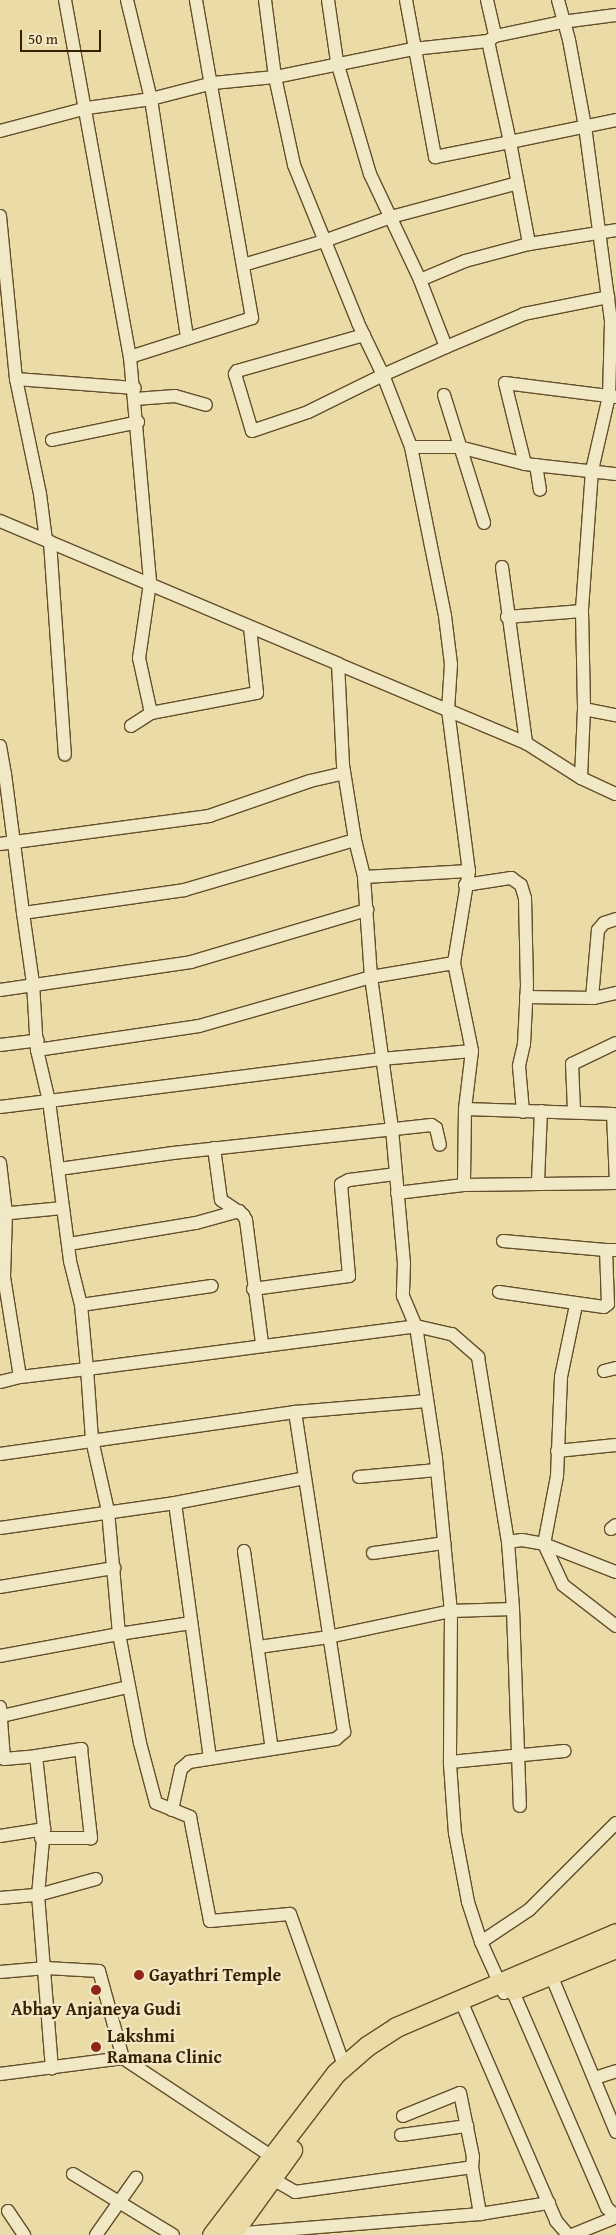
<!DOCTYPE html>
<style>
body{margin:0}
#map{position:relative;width:616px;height:2235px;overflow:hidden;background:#eadba7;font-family:"Gentium Book Plus",serif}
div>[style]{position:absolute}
.roads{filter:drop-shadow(1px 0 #644e2a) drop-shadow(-1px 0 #644e2a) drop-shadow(0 1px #644e2a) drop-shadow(0 -1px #644e2a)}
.street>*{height:12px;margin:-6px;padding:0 6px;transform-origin:6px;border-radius:6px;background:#f1e8c6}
.primary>*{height:19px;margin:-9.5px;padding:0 9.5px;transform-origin:9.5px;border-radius:9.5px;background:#eadba7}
.dots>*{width:14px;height:14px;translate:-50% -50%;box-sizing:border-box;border:2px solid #f1e8c6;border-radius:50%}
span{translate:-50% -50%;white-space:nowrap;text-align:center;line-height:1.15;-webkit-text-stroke:4.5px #f1e8c6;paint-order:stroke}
.poi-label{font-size:18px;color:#371f01;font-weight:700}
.left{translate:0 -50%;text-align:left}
.scale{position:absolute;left:20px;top:30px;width:81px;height:22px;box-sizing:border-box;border:2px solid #371f01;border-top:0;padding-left:6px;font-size:15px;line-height:18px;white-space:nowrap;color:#371f01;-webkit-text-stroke:4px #f1e8c6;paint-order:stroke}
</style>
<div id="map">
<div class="roads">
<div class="street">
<div style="left:65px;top:0;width:363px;rotate:79.7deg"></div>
<div style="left:130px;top:357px;width:128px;rotate:-17.7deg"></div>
<div style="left:252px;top:318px;width:323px;rotate:-100deg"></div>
<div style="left:127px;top:0;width:102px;rotate:76.4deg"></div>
<div style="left:151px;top:99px;width:242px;rotate:81.4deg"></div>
<div style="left:328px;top:0;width:63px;rotate:81.7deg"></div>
<div style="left:337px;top:62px;width:117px;rotate:73.6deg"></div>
<div style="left:370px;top:174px;width:117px;rotate:64.7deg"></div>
<div style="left:406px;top:0;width:160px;rotate:79.5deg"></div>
<div style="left:435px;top:157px;width:76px;rotate:-11.3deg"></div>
<div style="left:510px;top:142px;width:104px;rotate:79.4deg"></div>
<div style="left:487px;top:0;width:37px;rotate:77deg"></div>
<div style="left:495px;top:36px;width:9px;rotate:144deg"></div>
<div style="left:488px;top:41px;width:75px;rotate:173.9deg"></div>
<div style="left:413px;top:49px;width:141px;rotate:168.5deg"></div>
<div style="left:275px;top:77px;width:90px;rotate:77.8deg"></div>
<div style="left:294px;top:165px;width:170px;rotate:67.9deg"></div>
<div style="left:358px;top:323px;width:58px;rotate:64.3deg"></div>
<div style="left:383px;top:375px;width:69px;rotate:-24deg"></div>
<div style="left:446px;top:347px;width:72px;rotate:-111.2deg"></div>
<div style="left:420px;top:280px;width:49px;rotate:-22.9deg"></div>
<div style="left:465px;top:261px;width:66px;rotate:-14.9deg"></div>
<div style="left:529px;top:244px;width:88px;rotate:-9.1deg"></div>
<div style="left:558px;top:0;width:41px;rotate:74.6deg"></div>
<div style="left:569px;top:40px;width:87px;rotate:79.5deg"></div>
<div style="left:585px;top:126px;width:198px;rotate:82.4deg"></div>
<div style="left:611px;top:322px;width:74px;rotate:91.5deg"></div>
<div style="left:609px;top:396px;width:76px;rotate:102.9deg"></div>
<div style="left:592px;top:470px;width:141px;rotate:94.1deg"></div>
<div style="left:582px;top:611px;width:98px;rotate:88.8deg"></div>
<div style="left:584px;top:709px;width:69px;rotate:92.5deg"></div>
<div style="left:495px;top:36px;width:68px;rotate:-11.8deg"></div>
<div style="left:562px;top:22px;width:54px;rotate:-7.4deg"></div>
<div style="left:488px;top:41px;width:103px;rotate:77.7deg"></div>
<div style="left:510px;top:142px;width:108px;rotate:-11.7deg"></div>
<div style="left:0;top:131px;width:90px;rotate:-14.8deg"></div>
<div style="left:87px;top:108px;width:65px;rotate:-8deg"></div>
<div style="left:151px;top:99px;width:64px;rotate:-14.5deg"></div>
<div style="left:213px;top:83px;width:62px;rotate:-5.5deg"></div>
<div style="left:275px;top:77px;width:78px;rotate:-97.4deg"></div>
<div style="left:0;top:216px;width:164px;rotate:84.4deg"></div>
<div style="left:16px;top:379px;width:117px;rotate:78.2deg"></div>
<div style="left:40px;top:494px;width:46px;rotate:82.6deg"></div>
<div style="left:243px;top:265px;width:84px;rotate:-16.5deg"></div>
<div style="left:324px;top:241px;width:71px;rotate:-19.7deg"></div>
<div style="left:391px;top:217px;width:131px;rotate:-15deg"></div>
<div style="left:364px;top:335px;width:132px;rotate:164.2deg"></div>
<div style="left:237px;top:371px;width:4px;rotate:124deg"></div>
<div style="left:235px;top:374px;width:59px;rotate:73.4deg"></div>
<div style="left:252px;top:431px;width:59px;rotate:-18.7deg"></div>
<div style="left:308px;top:412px;width:84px;rotate:-26.3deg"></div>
<div style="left:383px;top:375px;width:77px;rotate:68.7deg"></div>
<div style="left:411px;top:447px;width:172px;rotate:78.6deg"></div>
<div style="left:445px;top:616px;width:48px;rotate:82.9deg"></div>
<div style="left:451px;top:664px;width:46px;rotate:93.7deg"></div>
<div style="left:448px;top:710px;width:162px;rotate:82.6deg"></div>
<div style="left:469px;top:871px;width:93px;rotate:99.3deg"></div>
<div style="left:454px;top:963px;width:90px;rotate:78.4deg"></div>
<div style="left:472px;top:1051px;width:58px;rotate:96.9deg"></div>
<div style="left:465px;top:1109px;width:76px;rotate:90.8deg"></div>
<div style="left:446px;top:347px;width:85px;rotate:-22.9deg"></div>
<div style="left:524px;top:314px;width:86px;rotate:-11.4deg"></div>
<div style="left:130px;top:357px;width:227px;rotate:84.9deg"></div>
<div style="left:150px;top:583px;width:76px;rotate:98.3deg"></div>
<div style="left:139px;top:658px;width:56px;rotate:77.7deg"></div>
<div style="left:16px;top:379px;width:119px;rotate:4.3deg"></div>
<div style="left:444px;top:395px;width:134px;rotate:72.6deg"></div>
<div style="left:135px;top:399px;width:40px;rotate:-4.3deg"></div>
<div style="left:175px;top:396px;width:32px;rotate:16deg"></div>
<div style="left:52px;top:440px;width:88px;rotate:-11.8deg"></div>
<div style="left:411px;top:447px;width:48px"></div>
<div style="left:459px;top:447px;width:68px;rotate:14.4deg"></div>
<div style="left:525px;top:464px;width:92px;rotate:6.3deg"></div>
<div style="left:525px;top:464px;width:83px;rotate:-103.9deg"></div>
<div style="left:505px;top:383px;width:112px;rotate:7.2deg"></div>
<div style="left:536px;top:465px;width:25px;rotate:81deg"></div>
<div style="left:0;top:521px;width:367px;rotate:22.9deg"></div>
<div style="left:50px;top:542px;width:213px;rotate:86deg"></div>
<div style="left:502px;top:567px;width:178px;rotate:82.2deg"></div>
<div style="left:507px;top:617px;width:75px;rotate:-4.6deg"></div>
<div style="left:584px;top:709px;width:33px;rotate:11deg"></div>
<div style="left:131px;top:726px;width:24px;rotate:-33deg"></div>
<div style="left:151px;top:713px;width:108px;rotate:-10.7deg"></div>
<div style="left:257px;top:693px;width:66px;rotate:-96.1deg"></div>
<div style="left:0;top:746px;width:28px;rotate:80deg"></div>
<div style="left:5px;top:774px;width:5px;rotate:180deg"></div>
<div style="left:5px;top:774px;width:140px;rotate:82.6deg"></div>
<div style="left:23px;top:913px;width:163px;rotate:-8.1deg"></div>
<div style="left:184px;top:890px;width:178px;rotate:-16.3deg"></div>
<div style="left:355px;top:840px;width:76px;rotate:-99.1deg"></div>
<div style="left:343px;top:765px;width:101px;rotate:-92.8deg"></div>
<div style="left:338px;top:664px;width:204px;rotate:22.8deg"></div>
<div style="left:526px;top:743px;width:65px;rotate:32.5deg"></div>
<div style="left:581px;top:778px;width:38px;rotate:25deg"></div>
<div style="left:355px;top:840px;width:38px;rotate:76deg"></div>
<div style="left:364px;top:877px;width:100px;rotate:86deg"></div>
<div style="left:371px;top:977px;width:153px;rotate:82.1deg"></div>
<div style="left:392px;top:1129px;width:135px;rotate:84.9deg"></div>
<div style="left:404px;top:1263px;width:33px;rotate:92deg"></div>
<div style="left:403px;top:1296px;width:33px;rotate:67deg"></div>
<div style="left:416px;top:1326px;width:134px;rotate:81.4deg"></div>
<div style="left:436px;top:1459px;width:153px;rotate:84.4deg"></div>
<div style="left:451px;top:1611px;width:153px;rotate:90.4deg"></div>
<div style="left:450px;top:1764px;width:69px;rotate:85.9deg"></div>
<div style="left:455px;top:1833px;width:70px;rotate:79.3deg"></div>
<div style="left:468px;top:1902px;width:42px;rotate:72deg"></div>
<div style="left:481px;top:1942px;width:56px;rotate:65.7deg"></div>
<div style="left:0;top:844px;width:211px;rotate:-7.6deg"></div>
<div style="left:209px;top:816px;width:107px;rotate:-19.1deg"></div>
<div style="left:310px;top:781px;width:35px;rotate:-13deg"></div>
<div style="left:364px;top:877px;width:105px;rotate:-3.3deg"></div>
<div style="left:465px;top:885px;width:47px;rotate:-8.7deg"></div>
<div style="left:511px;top:878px;width:12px;rotate:35deg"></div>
<div style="left:521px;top:885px;width:14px;rotate:73deg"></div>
<div style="left:525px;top:898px;width:87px;rotate:88.7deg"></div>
<div style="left:527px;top:985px;width:59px;rotate:92.9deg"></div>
<div style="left:524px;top:1044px;width:23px;rotate:103deg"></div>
<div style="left:519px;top:1066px;width:46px;rotate:85deg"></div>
<div style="left:23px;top:913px;width:71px;rotate:81.9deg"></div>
<div style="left:33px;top:983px;width:67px;rotate:86.6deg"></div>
<div style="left:37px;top:1050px;width:52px;rotate:76.8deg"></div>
<div style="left:49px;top:1101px;width:335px;rotate:-7.2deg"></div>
<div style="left:381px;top:1059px;width:91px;rotate:-5deg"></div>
<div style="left:0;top:990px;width:193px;rotate:-8.3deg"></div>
<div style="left:191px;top:962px;width:184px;rotate:-16.5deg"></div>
<div style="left:526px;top:997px;width:68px;rotate:0.8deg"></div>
<div style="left:594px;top:998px;width:23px;rotate:-13deg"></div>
<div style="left:592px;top:998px;width:68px;rotate:-85deg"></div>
<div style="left:598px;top:930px;width:9px;rotate:-49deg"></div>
<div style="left:604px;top:923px;width:13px;rotate:-18deg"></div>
<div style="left:0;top:1045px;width:38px;rotate:-7deg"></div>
<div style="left:37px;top:1050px;width:164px;rotate:-8.4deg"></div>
<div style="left:199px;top:1026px;width:179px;rotate:-15.9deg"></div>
<div style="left:371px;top:977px;width:84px;rotate:-9.6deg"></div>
<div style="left:0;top:1107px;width:49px;rotate:-7deg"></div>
<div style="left:49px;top:1101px;width:161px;rotate:82.5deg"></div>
<div style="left:70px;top:1261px;width:45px;rotate:76deg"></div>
<div style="left:81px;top:1305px;width:64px;rotate:84.6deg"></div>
<div style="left:87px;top:1369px;width:67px;rotate:173.2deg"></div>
<div style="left:465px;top:1109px;width:148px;rotate:1.9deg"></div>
<div style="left:613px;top:1114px;width:68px;rotate:87.5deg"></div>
<div style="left:574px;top:1111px;width:47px;rotate:-92.4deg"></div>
<div style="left:572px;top:1064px;width:49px;rotate:-25.5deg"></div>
<div style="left:214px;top:1148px;width:52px;rotate:82.3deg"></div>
<div style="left:221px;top:1200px;width:27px;rotate:34deg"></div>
<div style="left:243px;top:1215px;width:6px;rotate:59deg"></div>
<div style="left:246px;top:1220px;width:125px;rotate:82.6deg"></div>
<div style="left:0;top:1163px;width:50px;rotate:83.2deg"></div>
<div style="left:6px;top:1213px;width:64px;rotate:91.8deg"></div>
<div style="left:59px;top:1169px;width:115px;rotate:-8deg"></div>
<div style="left:173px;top:1153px;width:260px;rotate:-6.2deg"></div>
<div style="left:431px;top:1125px;width:6px;rotate:31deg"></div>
<div style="left:436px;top:1128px;width:17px;rotate:77deg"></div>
<div style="left:538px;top:1182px;width:71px;rotate:-87.6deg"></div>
<div style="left:397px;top:1193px;width:67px;rotate:-6.8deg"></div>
<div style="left:464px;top:1185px;width:152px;rotate:-0.8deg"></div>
<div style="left:0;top:1214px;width:63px;rotate:-5.4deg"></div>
<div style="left:503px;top:1241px;width:103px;rotate:5deg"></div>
<div style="left:69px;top:1244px;width:129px;rotate:-9.4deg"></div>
<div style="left:196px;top:1223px;width:45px;rotate:-15.6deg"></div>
<div style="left:0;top:1277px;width:4px"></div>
<div style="left:4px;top:1277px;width:101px;rotate:80.9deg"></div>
<div style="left:20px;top:1377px;width:21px;rotate:166deg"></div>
<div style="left:253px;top:1289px;width:97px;rotate:-7.7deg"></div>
<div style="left:349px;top:1276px;width:92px;rotate:-95deg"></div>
<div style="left:341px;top:1184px;width:9px;rotate:-27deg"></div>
<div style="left:349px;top:1180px;width:46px;rotate:-7.4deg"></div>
<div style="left:499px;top:1292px;width:106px;rotate:8.1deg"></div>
<div style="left:604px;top:1307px;width:5px;rotate:-37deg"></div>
<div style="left:608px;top:1304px;width:54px;rotate:-92.1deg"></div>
<div style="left:606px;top:1250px;width:10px"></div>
<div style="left:81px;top:1305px;width:132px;rotate:-8.3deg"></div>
<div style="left:576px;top:1305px;width:74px;rotate:101.8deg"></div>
<div style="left:561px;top:1377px;width:99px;rotate:92.3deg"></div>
<div style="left:557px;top:1476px;width:69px;rotate:100.8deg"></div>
<div style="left:544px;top:1544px;width:45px;rotate:65.1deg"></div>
<div style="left:563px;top:1585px;width:67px;rotate:37.7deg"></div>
<div style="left:604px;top:1371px;width:12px;rotate:-14deg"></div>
<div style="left:557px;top:1451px;width:59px;rotate:-5.8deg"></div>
<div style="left:0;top:1454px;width:298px;rotate:-8.1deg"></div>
<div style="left:295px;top:1412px;width:132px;rotate:-4.8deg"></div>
<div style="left:359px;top:1477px;width:78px;rotate:-5.1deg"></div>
<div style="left:175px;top:1503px;width:132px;rotate:-10.9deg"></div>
<div style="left:0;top:1528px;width:177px;rotate:-8.1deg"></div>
<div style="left:175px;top:1503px;width:258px;rotate:82.2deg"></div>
<div style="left:611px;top:1529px;width:6px;rotate:-39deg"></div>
<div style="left:508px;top:1542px;width:14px;rotate:-8deg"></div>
<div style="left:522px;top:1540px;width:22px;rotate:10deg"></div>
<div style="left:544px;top:1544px;width:77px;rotate:21.3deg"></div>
<div style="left:244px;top:1551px;width:200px;rotate:82deg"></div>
<div style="left:373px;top:1553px;width:72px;rotate:-8deg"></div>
<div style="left:0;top:1587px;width:116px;rotate:-9.5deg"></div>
<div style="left:513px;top:1609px;width:197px;rotate:88deg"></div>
<div style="left:191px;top:1623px;width:73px;rotate:171.3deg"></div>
<div style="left:119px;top:1634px;width:111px;rotate:79.1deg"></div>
<div style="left:140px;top:1743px;width:62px;rotate:75.1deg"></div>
<div style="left:156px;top:1803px;width:37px;rotate:22deg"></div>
<div style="left:190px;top:1817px;width:106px;rotate:79.1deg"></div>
<div style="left:210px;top:1921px;width:80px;rotate:-5deg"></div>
<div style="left:290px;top:1914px;width:161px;rotate:70.4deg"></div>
<div style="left:0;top:1656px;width:121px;rotate:-10.5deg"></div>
<div style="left:119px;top:1634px;width:123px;rotate:-95.1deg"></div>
<div style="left:108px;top:1511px;width:73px;rotate:-102.7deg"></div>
<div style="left:92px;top:1440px;width:71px;rotate:-94deg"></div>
<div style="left:87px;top:1369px;width:332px;rotate:-7.4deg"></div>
<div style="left:416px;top:1326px;width:37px;rotate:13deg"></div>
<div style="left:452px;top:1334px;width:35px;rotate:41deg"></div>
<div style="left:478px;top:1357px;width:187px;rotate:80.8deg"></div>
<div style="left:508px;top:1542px;width:67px;rotate:85.7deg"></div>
<div style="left:513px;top:1609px;width:62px;rotate:178.2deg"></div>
<div style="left:451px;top:1611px;width:125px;rotate:168deg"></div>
<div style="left:329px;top:1637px;width:71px;rotate:171.9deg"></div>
<div style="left:0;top:1707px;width:52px;rotate:85.6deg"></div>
<div style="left:4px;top:1759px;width:32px;rotate:-5deg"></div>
<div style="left:36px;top:1756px;width:73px;rotate:83.7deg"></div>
<div style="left:44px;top:1829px;width:66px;rotate:95.2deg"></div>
<div style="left:38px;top:1895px;width:174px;rotate:85.4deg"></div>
<div style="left:2px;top:1716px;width:129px;rotate:-13deg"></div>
<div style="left:36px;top:1756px;width:46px;rotate:-8.8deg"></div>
<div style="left:81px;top:1749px;width:90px;rotate:83.6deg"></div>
<div style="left:91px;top:1838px;width:50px;rotate:180deg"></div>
<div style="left:450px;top:1762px;width:115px;rotate:-5.5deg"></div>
<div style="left:172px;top:1810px;width:42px;rotate:-77.6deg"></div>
<div style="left:181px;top:1769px;width:11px;rotate:-41deg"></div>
<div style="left:189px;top:1762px;width:149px;rotate:-8.9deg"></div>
<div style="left:336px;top:1739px;width:11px;rotate:-41deg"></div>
<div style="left:344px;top:1732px;width:324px;rotate:-98.7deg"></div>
<div style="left:0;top:1836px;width:45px;rotate:-9deg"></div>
<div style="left:0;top:1898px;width:38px;rotate:-5deg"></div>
<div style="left:38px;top:1895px;width:60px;rotate:-15.4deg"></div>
<div style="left:481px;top:1942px;width:58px;rotate:-33.7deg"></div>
<div style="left:529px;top:1910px;width:123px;rotate:-45deg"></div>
<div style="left:0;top:1972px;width:46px;rotate:-5deg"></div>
<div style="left:46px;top:1968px;width:53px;rotate:3.2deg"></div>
<div style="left:99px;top:1971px;width:90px;rotate:74.6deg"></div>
<div style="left:123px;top:2058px;width:185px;rotate:33.5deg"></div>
<div style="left:551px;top:1975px;width:170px;rotate:67.5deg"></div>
<div style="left:510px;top:1985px;width:243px;rotate:66.5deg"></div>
<div style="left:607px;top:2208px;width:12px;rotate:42deg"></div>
<div style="left:464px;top:2008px;width:232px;rotate:66.6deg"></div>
<div style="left:556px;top:2221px;width:18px;rotate:49deg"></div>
<div style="left:0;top:2074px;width:124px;rotate:-7.4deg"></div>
<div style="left:595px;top:2078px;width:22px;rotate:-18deg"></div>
<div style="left:403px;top:2116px;width:61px;rotate:-22deg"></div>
<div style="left:460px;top:2093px;width:65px;rotate:78.5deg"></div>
<div style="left:473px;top:2157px;width:10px;rotate:96deg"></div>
<div style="left:401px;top:2135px;width:67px;rotate:-7.8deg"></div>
<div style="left:73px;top:2174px;width:117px;rotate:31.4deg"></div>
<div style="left:271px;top:2178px;width:28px;rotate:30deg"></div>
<div style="left:295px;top:2192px;width:179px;rotate:-8deg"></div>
<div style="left:472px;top:2167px;width:48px;rotate:80.3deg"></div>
<div style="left:8px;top:2211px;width:29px;rotate:56deg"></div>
<div style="left:232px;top:2234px;width:249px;rotate:-4.6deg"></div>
<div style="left:480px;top:2214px;width:70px;rotate:-9.1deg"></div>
<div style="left:96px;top:2235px;width:70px;rotate:-54.9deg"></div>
<div style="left:572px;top:2235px;width:48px;rotate:-22.2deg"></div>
</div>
<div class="primary">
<div style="left:513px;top:1990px;width:111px;rotate:-22.2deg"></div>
<div style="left:212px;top:2235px;width:204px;rotate:-52.6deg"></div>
<div style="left:336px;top:2073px;width:41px;rotate:-41.1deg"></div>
<div style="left:367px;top:2046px;width:35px;rotate:-33deg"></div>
<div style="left:396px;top:2027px;width:239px;rotate:-23.1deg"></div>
<div style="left:231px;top:2235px;width:105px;rotate:-54.3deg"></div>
</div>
</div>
<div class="dots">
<div style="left:139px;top:1975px;background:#8f2418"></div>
<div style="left:96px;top:1990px;background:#8f2418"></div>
<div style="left:96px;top:2047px;background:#8f2418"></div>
</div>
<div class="poi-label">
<span class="left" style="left:149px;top:1975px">Gayathri Temple</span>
<span style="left:96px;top:2009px">Abhay Anjaneya Gudi</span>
<span class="left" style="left:107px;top:2047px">Lakshmi<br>Ramana Clinic</span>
</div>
<div class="scale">50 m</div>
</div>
